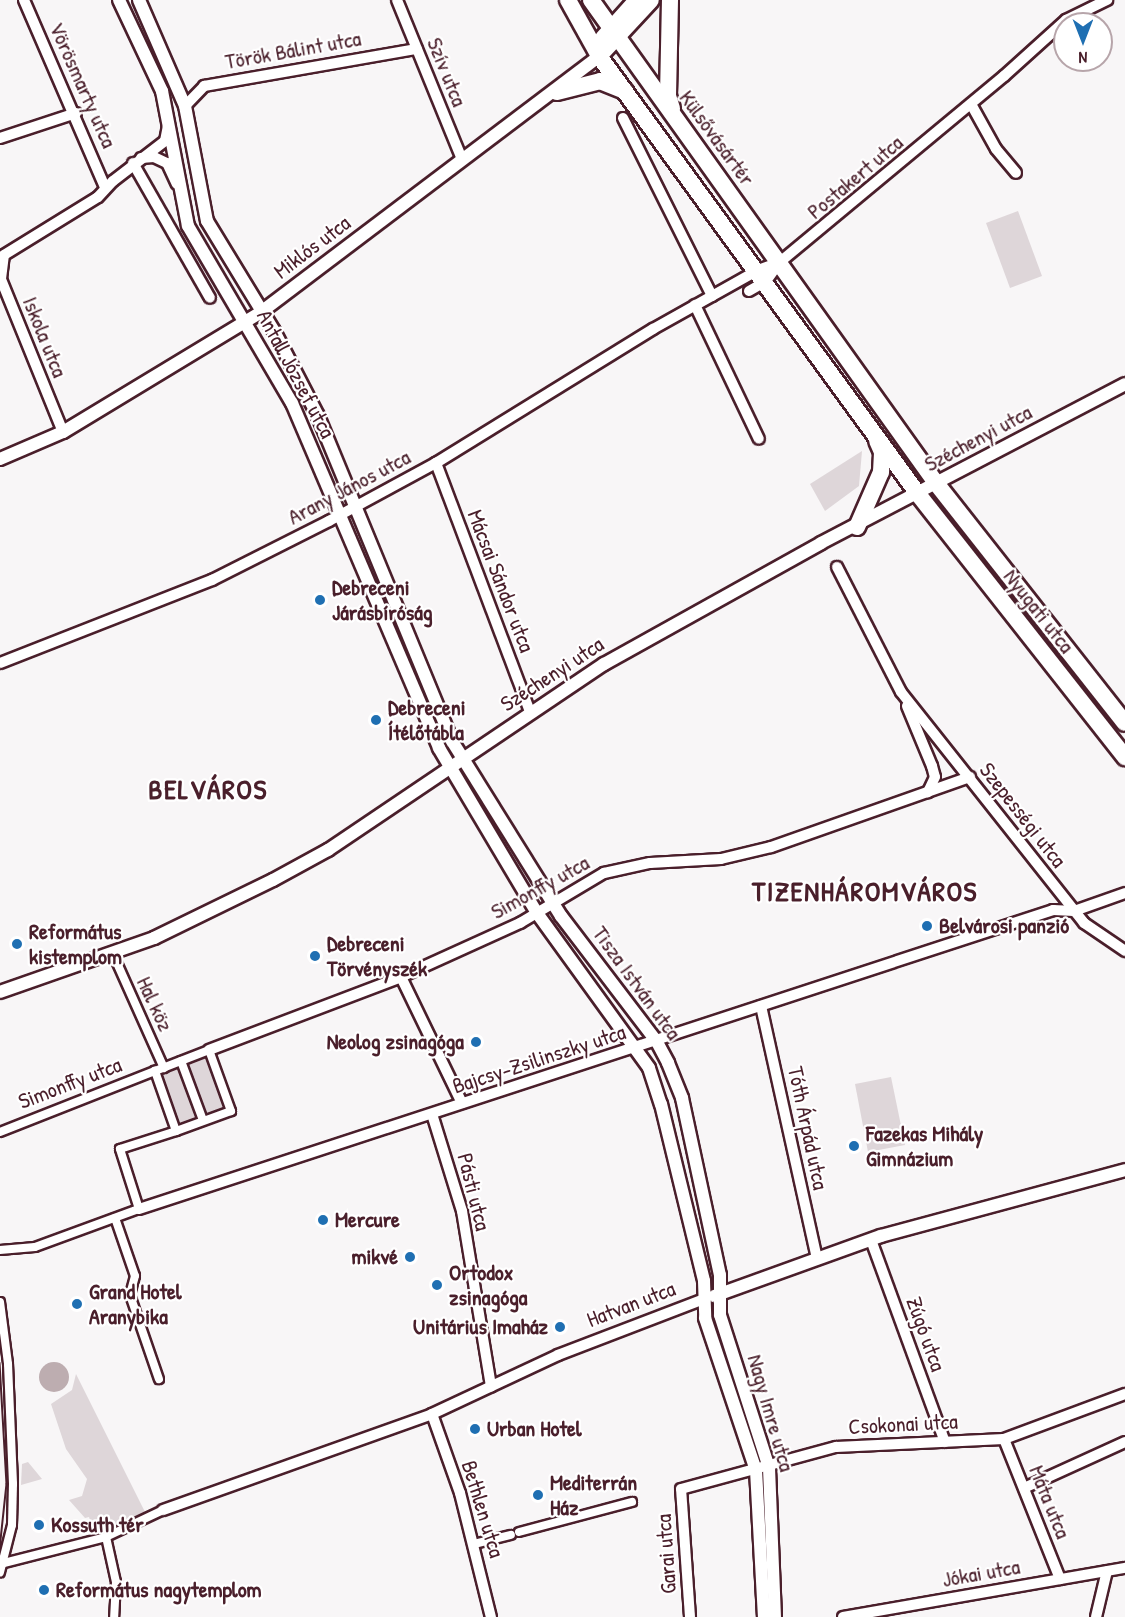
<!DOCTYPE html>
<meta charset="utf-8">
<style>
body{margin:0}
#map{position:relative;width:1125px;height:1617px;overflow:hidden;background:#f8f6f7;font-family:"Patrick Hand",sans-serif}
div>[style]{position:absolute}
.green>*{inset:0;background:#ded6d9}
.water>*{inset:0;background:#bdadb0}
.round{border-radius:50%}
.roads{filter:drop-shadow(2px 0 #4a1f2b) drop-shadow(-2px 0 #4a1f2b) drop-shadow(0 2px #4a1f2b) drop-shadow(0 -2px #4a1f2b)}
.pedestrian>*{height:8px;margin:-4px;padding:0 4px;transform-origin:4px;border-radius:4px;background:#fff}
.minor>*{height:10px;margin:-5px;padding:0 5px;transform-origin:5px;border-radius:5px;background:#fff}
.tertiary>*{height:12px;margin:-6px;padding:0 6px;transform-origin:6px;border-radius:6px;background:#fff}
.primary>*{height:16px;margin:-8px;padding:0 8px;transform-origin:8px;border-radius:8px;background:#fff}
.tram>*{height:1.5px;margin:-0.75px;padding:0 0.75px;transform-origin:0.75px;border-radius:0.75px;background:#4a1f2b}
.dots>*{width:16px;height:16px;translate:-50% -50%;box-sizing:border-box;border:3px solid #fff;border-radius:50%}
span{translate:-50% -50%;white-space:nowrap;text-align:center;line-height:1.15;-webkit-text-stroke:4.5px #fff;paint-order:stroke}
.street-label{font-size:22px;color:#4a1f2b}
.poi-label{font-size:22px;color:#4a1f2b;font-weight:700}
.left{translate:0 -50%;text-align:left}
.right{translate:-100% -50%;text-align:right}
.district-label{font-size:28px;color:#4a1f2b;font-weight:700;letter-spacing:1.5px}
.north{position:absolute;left:1053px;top:12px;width:60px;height:60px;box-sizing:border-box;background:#fff;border:2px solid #b7a5aa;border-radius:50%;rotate:180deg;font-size:16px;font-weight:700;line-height:24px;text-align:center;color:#4a1f2b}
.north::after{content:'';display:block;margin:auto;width:21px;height:27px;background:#1f6fb2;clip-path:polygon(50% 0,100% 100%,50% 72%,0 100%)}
</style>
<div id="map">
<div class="green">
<div style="clip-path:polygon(1018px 211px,1042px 276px,1010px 288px,986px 223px)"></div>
<div style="clip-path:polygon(862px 451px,859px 486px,825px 511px,810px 484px)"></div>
<div style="clip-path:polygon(209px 1050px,231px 1111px,176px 1131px,155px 1071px)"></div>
<div style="clip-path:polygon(891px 1077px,905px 1145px,868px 1152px,855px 1084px)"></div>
<div style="clip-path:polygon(76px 1374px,146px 1514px,94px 1534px,89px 1517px,85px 1518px,69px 1500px,82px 1496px,87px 1479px,66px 1449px,51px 1404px,72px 1390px)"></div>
<div style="clip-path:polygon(28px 1462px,42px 1479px,21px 1485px,22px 1464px)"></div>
</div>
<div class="water">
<div class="round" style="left:39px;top:1362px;width:30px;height:30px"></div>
</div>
<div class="roads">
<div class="pedestrian">
<div style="left:113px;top:954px;width:125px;rotate:65.9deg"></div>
<div style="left:181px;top:1061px;width:63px;rotate:69.6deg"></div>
<div style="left:0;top:1132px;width:167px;rotate:-21.5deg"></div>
<div style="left:155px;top:1071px;width:58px;rotate:-21.3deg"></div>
<div style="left:209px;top:1050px;width:65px;rotate:70.2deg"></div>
<div style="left:231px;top:1111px;width:59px;rotate:160deg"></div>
<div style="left:176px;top:1131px;width:64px;rotate:-109.3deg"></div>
<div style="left:115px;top:1218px;width:61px;rotate:71deg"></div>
<div style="left:135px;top:1276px;width:20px;rotate:105deg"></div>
<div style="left:130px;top:1295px;width:89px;rotate:71deg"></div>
<div style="left:0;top:1250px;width:35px;rotate:-5deg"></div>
<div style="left:35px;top:1247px;width:111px;rotate:-20.1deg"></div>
<div style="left:139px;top:1209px;width:63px;rotate:-107.6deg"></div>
<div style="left:120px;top:1149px;width:59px;rotate:-17.8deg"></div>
<div style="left:0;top:1302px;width:63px;rotate:82.6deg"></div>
<div style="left:8px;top:1364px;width:120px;rotate:87.6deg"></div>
<div style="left:13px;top:1484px;width:41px;rotate:91.4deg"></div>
<div style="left:12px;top:1525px;width:49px;rotate:104.3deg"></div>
<div style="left:519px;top:1532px;width:117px;rotate:-14.9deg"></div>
<div style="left:106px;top:1537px;width:46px;rotate:77.5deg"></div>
<div style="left:116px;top:1582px;width:35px;rotate:93deg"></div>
<div style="left:474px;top:1544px;width:38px;rotate:-14deg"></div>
<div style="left:0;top:1564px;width:109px;rotate:-14.3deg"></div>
<div style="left:106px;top:1537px;width:63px;rotate:-25.3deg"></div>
</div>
<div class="minor">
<div style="left:24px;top:0;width:204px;rotate:66.6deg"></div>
<div style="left:397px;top:0;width:172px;rotate:67.8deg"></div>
<div style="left:971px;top:104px;width:51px;rotate:60.9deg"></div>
<div style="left:996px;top:149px;width:31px;rotate:50deg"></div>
<div style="left:185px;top:106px;width:28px;rotate:-46deg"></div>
<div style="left:204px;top:86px;width:216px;rotate:-9.9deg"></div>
<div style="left:623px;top:118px;width:199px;rotate:63.4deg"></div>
<div style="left:0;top:138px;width:80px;rotate:-18.2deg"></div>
<div style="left:141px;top:158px;width:13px;rotate:-4deg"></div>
<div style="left:154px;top:157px;width:14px;rotate:25deg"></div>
<div style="left:167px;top:163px;width:23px;rotate:65deg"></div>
<div style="left:133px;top:163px;width:155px;rotate:60.3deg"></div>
<div style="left:749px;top:291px;width:20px;rotate:-30deg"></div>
<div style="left:766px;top:281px;width:24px;rotate:-54deg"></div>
<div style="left:695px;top:305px;width:148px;rotate:64.5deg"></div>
<div style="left:63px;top:432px;width:165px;rotate:-112.1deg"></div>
<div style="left:1px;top:279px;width:24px;rotate:-83deg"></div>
<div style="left:4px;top:255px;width:110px;rotate:-31.7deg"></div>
<div style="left:98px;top:197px;width:22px;rotate:-47deg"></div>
<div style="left:113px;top:181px;width:66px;rotate:-37.6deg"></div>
<div style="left:165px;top:141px;width:16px;rotate:-79deg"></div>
<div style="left:436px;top:463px;width:266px;rotate:69.3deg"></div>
<div style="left:837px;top:567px;width:140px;rotate:62.9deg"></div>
<div style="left:901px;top:692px;width:295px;rotate:51.6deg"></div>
<div style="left:1084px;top:923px;width:50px;rotate:34.3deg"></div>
<div style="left:0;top:663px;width:228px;rotate:-21.4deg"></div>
<div style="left:212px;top:580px;width:131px;rotate:-26.8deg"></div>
<div style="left:329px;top:521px;width:122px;rotate:-28.5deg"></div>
<div style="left:436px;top:463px;width:255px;rotate:-31.7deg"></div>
<div style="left:653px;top:329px;width:120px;rotate:-29.3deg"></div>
<div style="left:758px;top:270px;width:23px;rotate:-20deg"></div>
<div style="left:780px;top:262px;width:291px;rotate:-39.7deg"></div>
<div style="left:1004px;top:76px;width:84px;rotate:-42.1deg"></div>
<div style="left:1066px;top:20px;width:46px;rotate:-26deg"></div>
<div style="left:907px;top:706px;width:65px;rotate:67.4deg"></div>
<div style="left:932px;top:766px;width:11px;rotate:75deg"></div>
<div style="left:935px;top:777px;width:17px;rotate:115deg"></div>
<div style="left:401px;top:977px;width:140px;rotate:64.2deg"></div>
<div style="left:761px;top:1006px;width:259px;rotate:77.5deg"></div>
<div style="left:209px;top:1050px;width:205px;rotate:-20.8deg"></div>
<div style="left:401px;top:977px;width:131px;rotate:-24.4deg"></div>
<div style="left:520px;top:923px;width:98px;rotate:-30.8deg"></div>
<div style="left:604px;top:873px;width:47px;rotate:-12.3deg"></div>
<div style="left:650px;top:863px;width:71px;rotate:-3.2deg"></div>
<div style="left:721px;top:859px;width:51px;rotate:-13.5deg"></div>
<div style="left:771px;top:847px;width:211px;rotate:-19.4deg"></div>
<div style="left:432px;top:1114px;width:102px;rotate:72.8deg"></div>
<div style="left:462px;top:1211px;width:178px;rotate:80.6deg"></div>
<div style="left:139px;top:1209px;width:962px;rotate:-18.11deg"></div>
<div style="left:1053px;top:910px;width:21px;rotate:3deg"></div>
<div style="left:1074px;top:911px;width:54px;rotate:-19.4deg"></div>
<div style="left:871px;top:1240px;width:215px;rotate:69.9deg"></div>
<div style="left:432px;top:1414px;width:84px;rotate:70.5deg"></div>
<div style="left:460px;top:1493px;width:128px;rotate:76deg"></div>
<div style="left:1004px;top:1439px;width:151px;rotate:68.2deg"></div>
<div style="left:1024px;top:1488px;width:111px;rotate:-24.5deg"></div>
<div style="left:163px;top:1510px;width:286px;rotate:-19.6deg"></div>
<div style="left:432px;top:1414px;width:139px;rotate:-25.1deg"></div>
<div style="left:558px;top:1355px;width:156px;rotate:-21deg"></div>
<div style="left:690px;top:1617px;width:128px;rotate:-94deg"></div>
<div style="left:681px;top:1489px;width:161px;rotate:-15.2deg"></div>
<div style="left:836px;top:1447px;width:168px;rotate:-2.7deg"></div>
<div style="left:1004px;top:1439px;width:129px;rotate:-20.4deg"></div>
<div style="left:843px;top:1617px;width:286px;rotate:-9.9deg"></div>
<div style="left:1096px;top:1617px;width:47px;rotate:-76.6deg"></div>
</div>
<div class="tertiary">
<div style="left:119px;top:0;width:101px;rotate:64.7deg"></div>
<div style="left:162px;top:91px;width:137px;rotate:79.1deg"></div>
<div style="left:188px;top:226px;width:205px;rotate:59.6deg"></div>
<div style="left:292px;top:403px;width:375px;rotate:66.9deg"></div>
<div style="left:439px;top:748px;width:192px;rotate:59.3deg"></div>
<div style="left:537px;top:913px;width:191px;rotate:54.1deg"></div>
<div style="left:649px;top:1068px;width:38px;rotate:72deg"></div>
<div style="left:661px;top:1104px;width:182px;rotate:76.3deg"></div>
<div style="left:704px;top:1281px;width:37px;rotate:88deg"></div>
<div style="left:705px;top:1318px;width:160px;rotate:71.5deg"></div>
<div style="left:756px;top:1470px;width:147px;rotate:86.9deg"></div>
<div style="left:139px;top:0;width:116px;rotate:66.5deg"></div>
<div style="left:185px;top:106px;width:117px;rotate:79.2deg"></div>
<div style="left:207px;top:221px;width:129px;rotate:58.7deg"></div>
<div style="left:274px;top:331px;width:96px;rotate:62.6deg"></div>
<div style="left:318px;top:416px;width:352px;rotate:67.6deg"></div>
<div style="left:452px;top:741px;width:206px;rotate:58.1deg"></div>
<div style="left:561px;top:916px;width:158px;rotate:52.7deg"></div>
<div style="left:657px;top:1042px;width:24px;rotate:62deg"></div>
<div style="left:668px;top:1063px;width:38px;rotate:68deg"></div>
<div style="left:682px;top:1098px;width:181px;rotate:77.9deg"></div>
<div style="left:720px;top:1275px;width:40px;rotate:90deg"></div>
<div style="left:720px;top:1315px;width:161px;rotate:72.2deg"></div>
<div style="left:769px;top:1468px;width:149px;rotate:87.7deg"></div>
<div style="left:0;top:459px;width:69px;rotate:-23.2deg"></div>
<div style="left:63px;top:432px;width:232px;rotate:-31.2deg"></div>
<div style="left:261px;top:312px;width:424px;rotate:-37.1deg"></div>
<div style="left:0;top:992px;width:163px;rotate:-19.3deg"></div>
<div style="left:154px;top:938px;width:132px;rotate:-26deg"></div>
<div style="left:273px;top:880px;width:63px;rotate:-28.6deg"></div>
<div style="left:328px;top:850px;width:333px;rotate:-34deg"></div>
<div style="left:604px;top:664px;width:248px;rotate:-29.1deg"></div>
<div style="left:821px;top:543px;width:343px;rotate:-27.6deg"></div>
<div style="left:714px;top:1296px;width:177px;rotate:-19.8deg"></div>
<div style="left:881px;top:1236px;width:253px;rotate:-15.1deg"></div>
</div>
<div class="primary">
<div style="left:568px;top:0;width:64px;rotate:61deg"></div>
<div style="left:599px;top:56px;width:542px;rotate:53.93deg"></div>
<div style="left:918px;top:494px;width:335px;rotate:51.8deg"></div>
<div style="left:591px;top:0;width:594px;rotate:54.46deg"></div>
<div style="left:936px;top:483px;width:305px;rotate:51.8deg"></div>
<div style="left:670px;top:0;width:96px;rotate:91.2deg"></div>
<div style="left:668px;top:96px;width:13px;rotate:72deg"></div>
<div style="left:603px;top:38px;width:51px;rotate:-48.2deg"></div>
<div style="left:599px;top:56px;width:76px;rotate:-47.1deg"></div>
<div style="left:557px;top:92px;width:44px;rotate:-14.3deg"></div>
<div style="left:600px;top:81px;width:27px;rotate:22deg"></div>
<div style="left:857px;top:527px;width:60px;rotate:-66.4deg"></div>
<div style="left:881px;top:472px;width:20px;rotate:-87deg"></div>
<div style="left:882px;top:452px;width:12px;rotate:-114deg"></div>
</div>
</div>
<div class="tram">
<div style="left:0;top:1363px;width:121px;rotate:86.7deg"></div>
<div style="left:7px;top:1484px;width:66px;rotate:96.1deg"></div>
</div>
<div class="dots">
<div style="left:320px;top:600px;background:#1f6fb2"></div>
<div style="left:376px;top:720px;background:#1f6fb2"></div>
<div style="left:927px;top:926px;background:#1f6fb2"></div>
<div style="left:17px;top:944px;background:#1f6fb2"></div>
<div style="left:315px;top:956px;background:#1f6fb2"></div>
<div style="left:476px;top:1042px;background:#1f6fb2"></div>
<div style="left:854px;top:1146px;background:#1f6fb2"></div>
<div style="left:323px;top:1220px;background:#1f6fb2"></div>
<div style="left:410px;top:1257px;background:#1f6fb2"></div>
<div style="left:437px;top:1285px;background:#1f6fb2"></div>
<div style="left:77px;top:1304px;background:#1f6fb2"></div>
<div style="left:560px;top:1327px;background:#1f6fb2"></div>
<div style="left:475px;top:1429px;background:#1f6fb2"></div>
<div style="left:538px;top:1495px;background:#1f6fb2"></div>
<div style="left:39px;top:1525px;background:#1f6fb2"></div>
<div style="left:44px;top:1590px;background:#1f6fb2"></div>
</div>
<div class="street-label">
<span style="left:293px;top:50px;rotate:-10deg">Török Bálint utca</span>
<span style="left:447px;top:72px;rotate:68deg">Szív utca</span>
<span style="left:83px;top:85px;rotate:66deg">Vörösmarty utca</span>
<span style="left:717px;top:138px;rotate:54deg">Külsővásártér</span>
<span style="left:855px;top:177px;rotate:-40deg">Postakert utca</span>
<span style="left:312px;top:247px;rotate:-37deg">Miklós utca</span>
<span style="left:45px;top:337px;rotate:68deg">Iskola utca</span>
<span style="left:296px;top:374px;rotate:62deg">Antall József utca</span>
<span style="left:978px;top:438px;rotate:-28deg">Széchenyi utca</span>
<span style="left:349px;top:487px;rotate:-28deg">Arany János utca</span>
<span style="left:501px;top:581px;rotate:69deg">Mácsai Sándor utca</span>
<span style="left:1039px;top:611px;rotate:52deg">Nyugati utca</span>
<span style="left:552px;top:674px;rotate:-33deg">Széchenyi utca</span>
<span style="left:1023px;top:815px;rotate:52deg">Szepességi utca</span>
<span style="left:540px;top:887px;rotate:-29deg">Simonffy utca</span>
<span style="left:637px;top:983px;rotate:54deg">Tisza István utca</span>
<span style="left:155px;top:1004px;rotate:65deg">Hal köz</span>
<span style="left:539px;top:1059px;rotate:-18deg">Bajcsy-Zsilinszky utca</span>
<span style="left:70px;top:1083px;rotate:-21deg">Simonffy utca</span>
<span style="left:808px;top:1128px;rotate:78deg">Tóth Árpád utca</span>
<span style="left:474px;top:1192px;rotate:76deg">Pásti utca</span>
<span style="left:631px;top:1304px;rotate:-21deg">Hatvan utca</span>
<span style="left:926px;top:1334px;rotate:70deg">Zúgó utca</span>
<span style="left:771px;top:1413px;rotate:74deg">Nagy Imre utca</span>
<span style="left:903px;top:1424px;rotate:-3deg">Csokonai utca</span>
<span style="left:1050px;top:1502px;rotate:68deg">Máta utca</span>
<span style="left:483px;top:1509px;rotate:73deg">Bethlen utca</span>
<span style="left:666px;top:1554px;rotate:-94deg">Garai utca</span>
<span style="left:981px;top:1573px;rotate:-10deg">Jókai utca</span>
</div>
<div class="poi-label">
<span class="left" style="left:332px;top:600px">Debreceni<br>Járásbíróság</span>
<span class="left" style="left:388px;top:720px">Debreceni<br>Ítélőtábla</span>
<span class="left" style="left:939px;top:926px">Belvárosi panzió</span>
<span class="left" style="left:29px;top:944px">Református<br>kistemplom</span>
<span class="left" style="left:327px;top:956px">Debreceni<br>Törvényszék</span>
<span class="right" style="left:464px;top:1042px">Neolog zsinagóga</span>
<span class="left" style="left:866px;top:1146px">Fazekas Mihály<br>Gimnázium</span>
<span class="left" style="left:335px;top:1220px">Mercure</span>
<span class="right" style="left:398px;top:1257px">mikvé</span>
<span class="left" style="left:449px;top:1285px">Ortodox<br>zsinagóga</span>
<span class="left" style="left:89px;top:1304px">Grand Hotel<br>Aranybika</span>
<span class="right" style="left:548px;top:1327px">Unitárius Imaház</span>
<span class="left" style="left:487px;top:1429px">Urban Hotel</span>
<span class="left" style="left:550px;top:1495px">Mediterrán<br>Ház</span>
<span class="left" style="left:51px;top:1525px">Kossuth tér</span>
<span class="left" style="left:56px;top:1590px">Református nagytemplom</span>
</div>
<div class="district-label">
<span style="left:208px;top:789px">BELVÁROS</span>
<span style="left:865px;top:891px">TIZENHÁROMVÁROS</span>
</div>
<div class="north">N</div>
</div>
